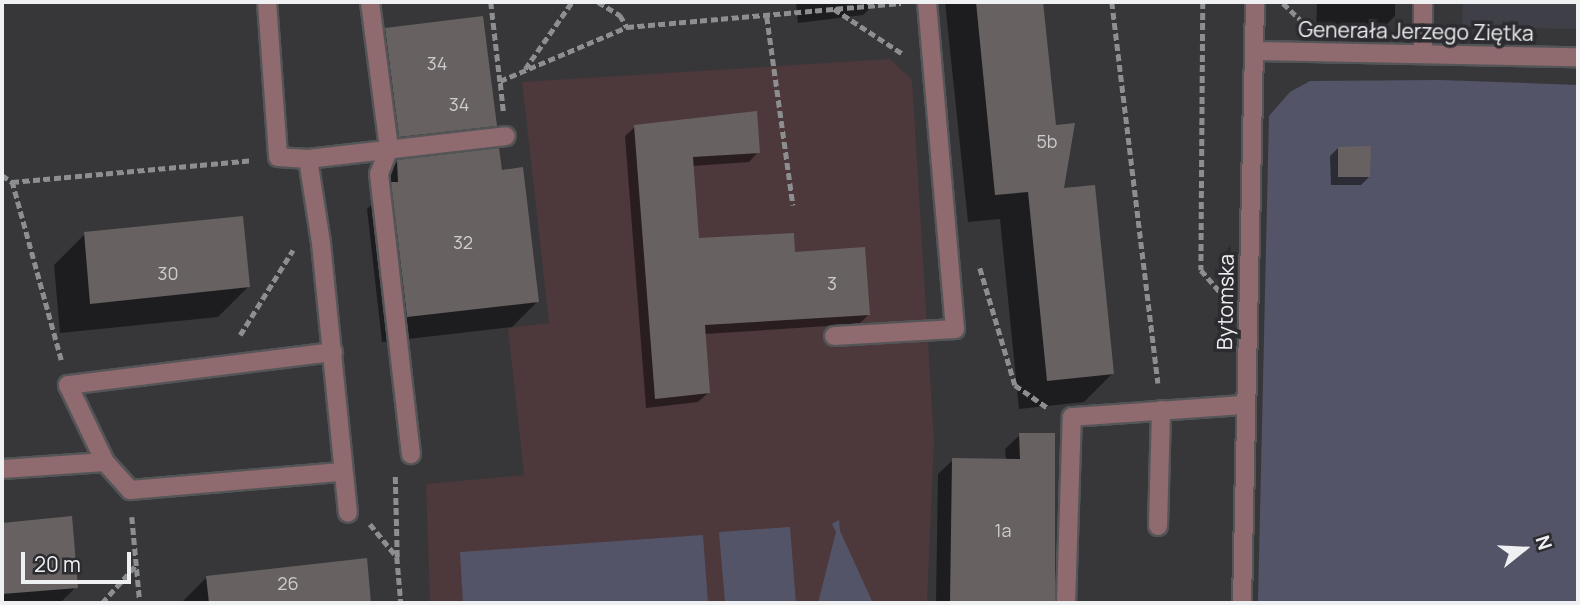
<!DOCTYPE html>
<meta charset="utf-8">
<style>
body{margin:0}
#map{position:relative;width:1580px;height:605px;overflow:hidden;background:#37373a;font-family:Manrope,sans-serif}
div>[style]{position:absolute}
.built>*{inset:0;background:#3f3f48}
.education>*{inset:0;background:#4d383c}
.green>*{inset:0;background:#545468}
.shadow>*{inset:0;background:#0007}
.building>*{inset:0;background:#676261}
.path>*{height:4.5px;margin-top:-2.25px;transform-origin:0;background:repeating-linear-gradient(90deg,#8d8e90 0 7px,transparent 0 10.5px)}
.roads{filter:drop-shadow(2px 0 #545557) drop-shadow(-2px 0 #545557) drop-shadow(0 2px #545557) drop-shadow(0 -2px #545557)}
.minor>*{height:18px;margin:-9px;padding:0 9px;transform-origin:9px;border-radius:9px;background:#8f6a6f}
span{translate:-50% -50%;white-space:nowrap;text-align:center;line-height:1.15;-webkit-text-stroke:7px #2c2c30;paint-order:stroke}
.number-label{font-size:18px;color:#cdccce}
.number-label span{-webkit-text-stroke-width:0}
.street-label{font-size:21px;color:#eff0f2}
.frame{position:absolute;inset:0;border:4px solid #eff0f2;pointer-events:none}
.north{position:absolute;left:1489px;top:514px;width:70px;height:70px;-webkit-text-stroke:5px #2c2c30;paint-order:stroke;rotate:72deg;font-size:19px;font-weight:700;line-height:28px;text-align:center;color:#eff0f2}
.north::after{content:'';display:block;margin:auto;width:24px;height:32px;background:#eff0f2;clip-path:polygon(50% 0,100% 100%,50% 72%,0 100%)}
.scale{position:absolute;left:21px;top:552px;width:110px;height:32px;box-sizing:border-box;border:4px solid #eff0f2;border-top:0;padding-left:9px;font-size:21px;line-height:24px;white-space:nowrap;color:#eff0f2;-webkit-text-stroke:5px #2c2c30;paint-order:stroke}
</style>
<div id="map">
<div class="built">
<div style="clip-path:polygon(1463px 2px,1578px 2px,1578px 29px,1462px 27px)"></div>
</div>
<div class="education">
<div style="clip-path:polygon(890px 59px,912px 80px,934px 440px,927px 603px,430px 603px,426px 484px,524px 475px,508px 328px,549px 323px,522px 82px)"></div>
</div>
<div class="green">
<div style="clip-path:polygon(1440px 80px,1578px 85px,1578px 603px,1258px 603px,1269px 116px,1290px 92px,1310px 81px)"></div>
<div style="clip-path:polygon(839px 520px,840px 531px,873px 603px,818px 603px,836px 532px,832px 524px)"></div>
<div style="clip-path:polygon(790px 527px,796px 603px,725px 603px,719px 532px)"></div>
<div style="clip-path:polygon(703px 535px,708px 603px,463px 603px,460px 552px)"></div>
</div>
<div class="shadow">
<div style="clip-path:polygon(796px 2px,877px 2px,863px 15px,798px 23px)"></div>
<div style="clip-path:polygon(945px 2px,1042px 2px,1062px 190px,1112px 374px,1084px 402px,1019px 409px,1000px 219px,968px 222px)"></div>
<div style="clip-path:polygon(1317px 2px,1395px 2px,1395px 16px,1374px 37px,1316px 36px)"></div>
<div style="clip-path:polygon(386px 30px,495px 125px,487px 133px,391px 144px,378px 38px)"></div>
<div style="clip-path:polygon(635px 127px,758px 152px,749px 162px,692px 166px,698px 240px,793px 253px,869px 314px,859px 324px,704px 334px,708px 393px,698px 402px,646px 408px,625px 136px)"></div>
<div style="clip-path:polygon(1338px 148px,1369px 177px,1361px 185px,1331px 185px,1330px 156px)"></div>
<div style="clip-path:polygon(397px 162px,537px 302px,512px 327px,382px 342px,367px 209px,373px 203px,372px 187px)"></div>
<div style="clip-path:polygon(85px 234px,248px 287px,218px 317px,60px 333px,54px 265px)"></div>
<div style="clip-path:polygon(1020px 435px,1053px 435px,1050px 603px,936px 603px,938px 474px,953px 460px,1006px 460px,1005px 449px)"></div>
<div style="clip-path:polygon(70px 518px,76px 587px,60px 603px,2px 603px,2px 524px)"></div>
<div style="clip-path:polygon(365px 560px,369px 603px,181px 603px,206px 578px)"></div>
</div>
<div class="building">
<div style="clip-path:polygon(976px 2px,1043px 2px,1056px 125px,1075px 123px,1064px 188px,1095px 185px,1114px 374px,1047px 381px,1028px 192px,995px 195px)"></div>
<div style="clip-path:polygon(483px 16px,497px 126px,399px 137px,385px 28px)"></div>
<div style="clip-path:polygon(757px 111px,760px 153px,693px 157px,699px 238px,794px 233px,795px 252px,865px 247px,870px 315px,705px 325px,710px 393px,655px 399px,634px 125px)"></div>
<div style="clip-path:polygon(1371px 146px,1370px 177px,1338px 177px,1338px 147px)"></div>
<div style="clip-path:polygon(499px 148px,502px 170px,523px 167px,539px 302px,407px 317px,391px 182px,398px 182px,397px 160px)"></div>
<div style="clip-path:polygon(243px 216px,250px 287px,90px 304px,84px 232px)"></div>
<div style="clip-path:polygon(1019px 433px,1055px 433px,1055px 603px,950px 603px,952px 458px,1020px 459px)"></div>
<div style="clip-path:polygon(72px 516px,78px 588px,2px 594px,2px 523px)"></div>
<div style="clip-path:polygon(367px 558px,371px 603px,209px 603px,206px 576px)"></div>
</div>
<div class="path">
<div style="left:491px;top:2px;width:80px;rotate:83.5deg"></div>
<div style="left:598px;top:2px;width:26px;rotate:31deg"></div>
<div style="left:620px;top:15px;width:14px;rotate:60deg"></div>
<div style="left:1112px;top:2px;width:384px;rotate:83.1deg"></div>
<div style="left:1203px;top:2px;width:268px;rotate:90.4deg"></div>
<div style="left:1201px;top:270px;width:29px;rotate:49deg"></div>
<div style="left:1283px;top:3px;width:29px;rotate:44deg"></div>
<div style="left:834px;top:9px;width:82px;rotate:33.1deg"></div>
<div style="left:767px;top:17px;width:190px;rotate:82.1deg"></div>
<div style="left:525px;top:69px;width:82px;rotate:-55deg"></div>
<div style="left:503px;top:111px;width:30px;rotate:-96deg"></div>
<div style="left:500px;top:81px;width:138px;rotate:-23deg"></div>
<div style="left:627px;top:27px;width:275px;rotate:-5deg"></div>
<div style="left:2px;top:175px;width:12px;rotate:35deg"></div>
<div style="left:980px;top:268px;width:122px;rotate:73.3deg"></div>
<div style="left:1015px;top:385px;width:40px;rotate:34.9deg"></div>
<div style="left:240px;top:335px;width:100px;rotate:-58.1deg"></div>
<div style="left:61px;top:360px;width:185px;rotate:-105.4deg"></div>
<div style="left:12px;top:182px;width:241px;rotate:-5.2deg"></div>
<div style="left:132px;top:517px;width:86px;rotate:84.7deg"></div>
<div style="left:370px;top:524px;width:43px;rotate:50.7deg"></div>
<div style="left:397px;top:557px;width:81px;rotate:-91.4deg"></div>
<div style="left:397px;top:557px;width:46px;rotate:85deg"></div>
<div style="left:102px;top:603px;width:51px;rotate:-48.2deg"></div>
</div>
<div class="roads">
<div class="minor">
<div style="left:267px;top:2px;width:155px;rotate:85.9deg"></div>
<div style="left:278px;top:157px;width:30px;rotate:4deg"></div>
<div style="left:308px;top:159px;width:199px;rotate:-6.6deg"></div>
<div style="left:370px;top:2px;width:147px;rotate:82.6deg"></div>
<div style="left:389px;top:148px;width:28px;rotate:111deg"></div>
<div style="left:379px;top:174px;width:282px;rotate:83.5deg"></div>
<div style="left:1254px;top:51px;width:324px;rotate:1.1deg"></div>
<div style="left:1423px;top:54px;width:52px;rotate:-90deg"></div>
<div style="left:308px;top:159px;width:85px;rotate:81.2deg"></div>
<div style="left:321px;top:243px;width:271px;rotate:84.3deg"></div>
<div style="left:834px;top:336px;width:121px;rotate:-3.3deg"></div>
<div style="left:955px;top:329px;width:328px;rotate:-94.9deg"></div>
<div style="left:333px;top:352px;width:267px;rotate:172.9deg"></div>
<div style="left:68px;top:385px;width:85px;rotate:64.3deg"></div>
<div style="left:105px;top:462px;width:38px;rotate:48deg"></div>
<div style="left:130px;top:490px;width:212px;rotate:-4.9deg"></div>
<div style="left:2px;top:469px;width:103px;rotate:-3.9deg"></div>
<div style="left:1158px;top:526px;width:116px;rotate:-88.5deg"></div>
<div style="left:1066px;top:603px;width:186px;rotate:-88.2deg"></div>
<div style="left:1072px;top:417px;width:173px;rotate:-4deg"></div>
<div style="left:1242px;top:603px;width:601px;rotate:-88.76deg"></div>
</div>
</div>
<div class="number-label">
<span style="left:437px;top:63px">34</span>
<span style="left:459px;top:104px">34</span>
<span style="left:1047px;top:141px">5b</span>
<span style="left:463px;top:242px">32</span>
<span style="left:168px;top:273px">30</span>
<span style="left:832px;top:283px">3</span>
<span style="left:1003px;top:530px">1a</span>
<span style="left:288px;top:583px">26</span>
</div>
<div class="street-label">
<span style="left:1416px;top:31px;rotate:1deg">Generała Jerzego Ziętka</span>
<span style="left:1225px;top:302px;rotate:-89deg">Bytomska</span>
</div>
<div class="frame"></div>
<div class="north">N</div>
<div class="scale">20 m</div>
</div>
